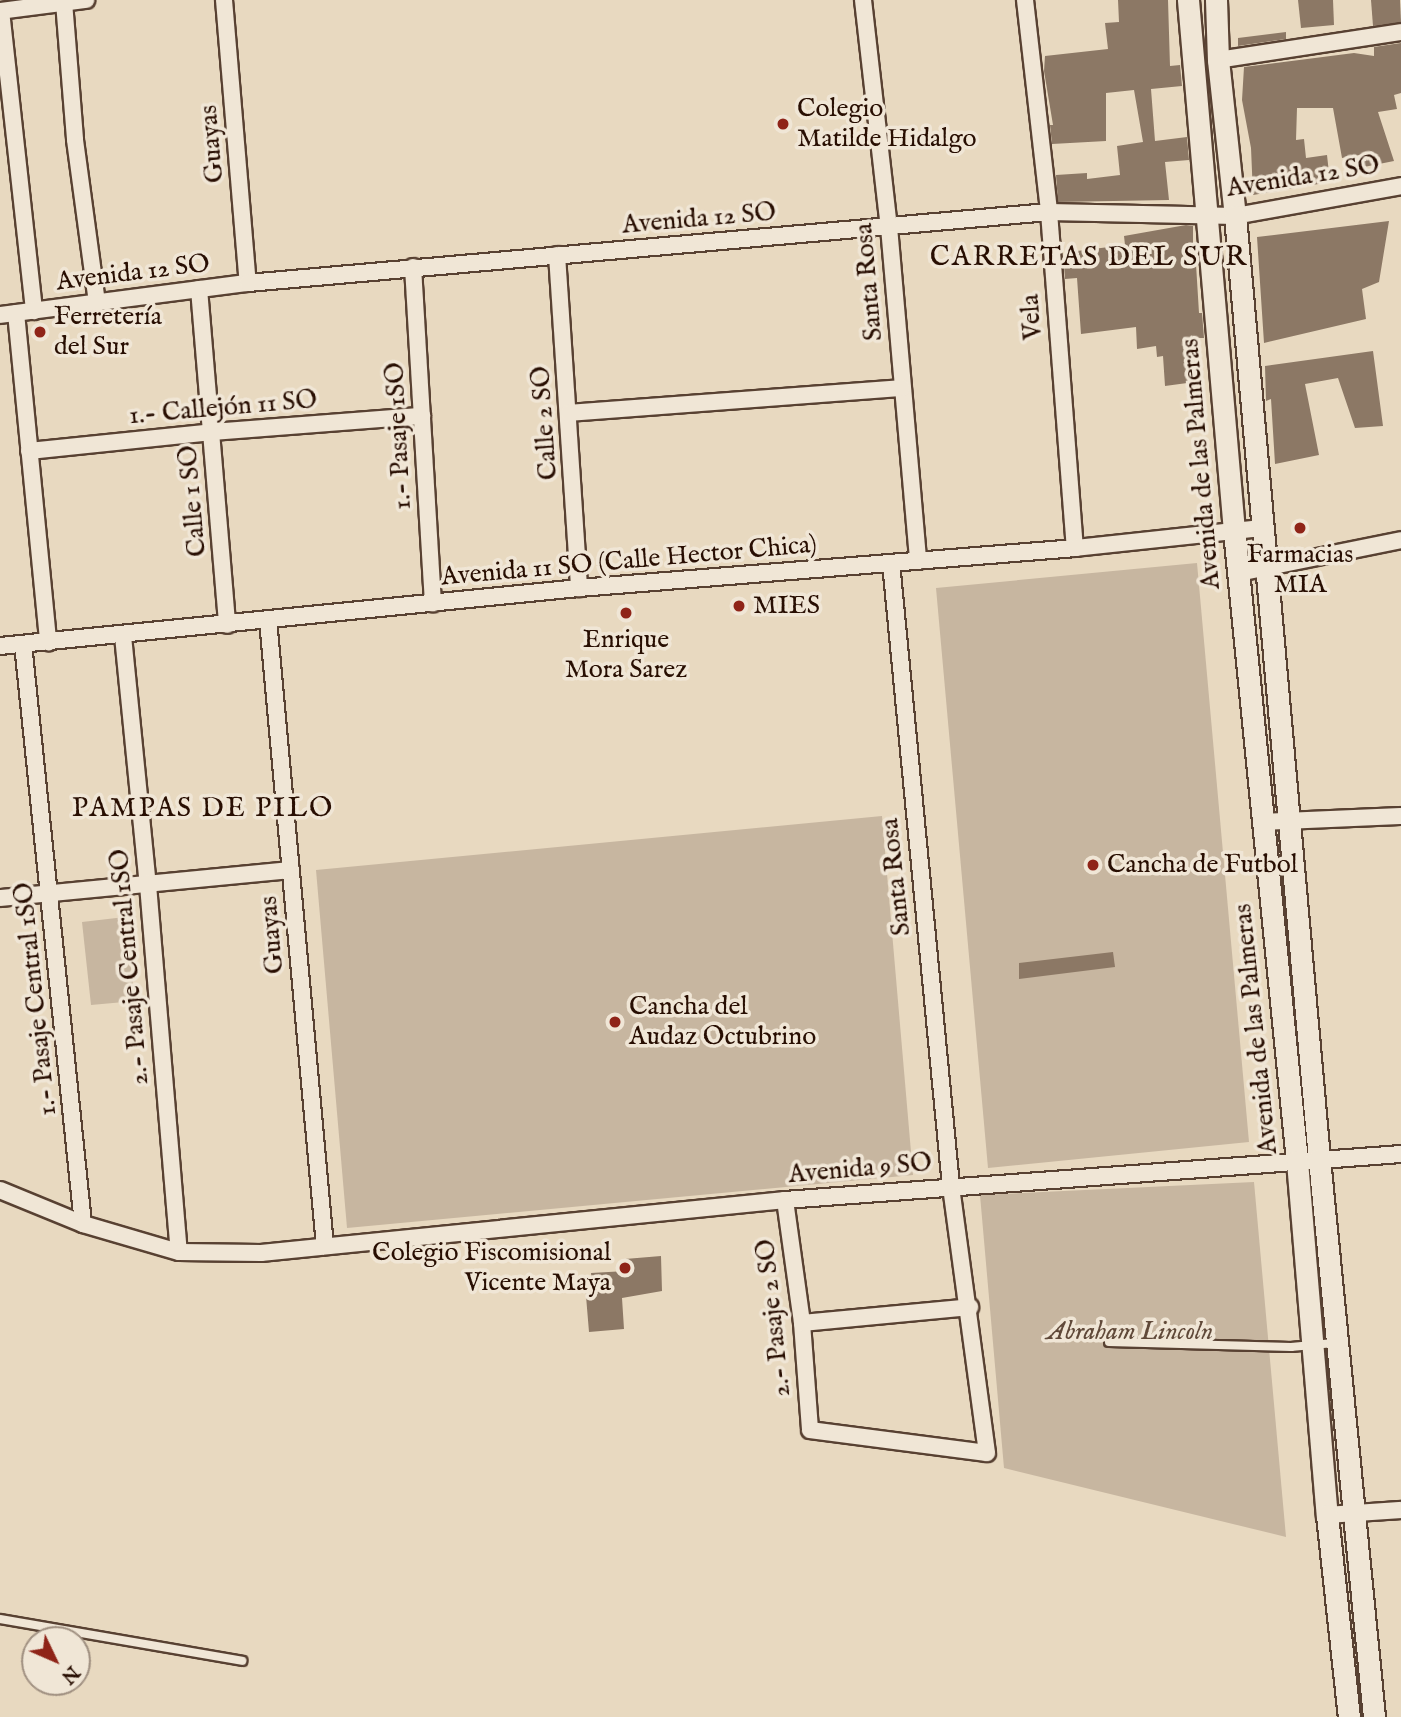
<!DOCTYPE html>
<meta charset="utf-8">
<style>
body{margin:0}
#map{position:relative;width:1401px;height:1717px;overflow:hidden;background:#e8d9c0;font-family:"IM FELL English",serif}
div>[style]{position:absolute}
.green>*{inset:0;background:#c7b6a0}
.building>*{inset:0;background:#8c7865}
.roads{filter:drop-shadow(2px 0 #584132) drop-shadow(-2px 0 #584132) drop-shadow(0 2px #584132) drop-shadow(0 -2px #584132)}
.lane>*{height:8px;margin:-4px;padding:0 4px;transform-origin:4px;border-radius:4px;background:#f0e6d6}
.street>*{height:16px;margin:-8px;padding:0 8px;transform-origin:8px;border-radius:8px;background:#f0e6d6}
.secondary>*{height:21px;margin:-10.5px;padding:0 10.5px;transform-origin:10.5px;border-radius:10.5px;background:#f0e6d6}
.dots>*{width:19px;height:19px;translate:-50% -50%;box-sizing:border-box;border:4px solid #f0e6d6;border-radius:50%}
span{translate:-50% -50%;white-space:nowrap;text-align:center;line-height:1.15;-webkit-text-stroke:7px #f0e6d6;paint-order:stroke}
.poi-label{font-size:26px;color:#280e02}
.left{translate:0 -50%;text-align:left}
.right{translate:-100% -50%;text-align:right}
.street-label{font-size:26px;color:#280e02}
.park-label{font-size:26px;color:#604939;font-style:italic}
.neighbourhood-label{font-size:28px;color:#280e02;letter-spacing:2px}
.north{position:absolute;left:21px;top:1626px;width:70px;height:70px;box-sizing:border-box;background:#f0e6d6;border:2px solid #a09081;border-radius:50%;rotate:134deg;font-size:19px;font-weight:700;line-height:28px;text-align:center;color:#280e02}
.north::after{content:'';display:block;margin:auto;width:24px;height:32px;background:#8f2418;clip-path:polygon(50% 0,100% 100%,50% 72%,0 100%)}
</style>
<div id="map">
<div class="green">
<div style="clip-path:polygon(1197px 563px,1249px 1142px,988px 1168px,936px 588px)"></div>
<div style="clip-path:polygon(882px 816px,913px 1175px,347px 1228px,316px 870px)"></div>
<div style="clip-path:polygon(125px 917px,135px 1001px,91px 1005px,82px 922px)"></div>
<div style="clip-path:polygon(1254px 1182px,1286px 1537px,1004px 1468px,980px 1195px)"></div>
</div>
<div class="building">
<div style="clip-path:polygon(1118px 0,1168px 0,1170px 66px,1180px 65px,1182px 86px,1151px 89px,1155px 141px,1187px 137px,1189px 160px,1165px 162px,1169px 200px,1058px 202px,1056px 175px,1087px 173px,1087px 179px,1120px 175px,1117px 146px,1143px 142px,1134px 90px,1106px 93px,1106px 141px,1052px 144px,1050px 125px,1053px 125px,1044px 71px,1045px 56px,1108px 49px,1105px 23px,1119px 22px)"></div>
<div style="clip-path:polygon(1298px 0,1333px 0,1334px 25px,1301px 28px)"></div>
<div style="clip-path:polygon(1371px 0,1400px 0,1401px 22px,1373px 26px)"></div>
<div style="clip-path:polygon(1286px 32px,1286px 39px,1238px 46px,1238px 38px)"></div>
<div style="clip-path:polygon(1401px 43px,1401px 93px,1394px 95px,1397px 109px,1378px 112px,1394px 161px,1364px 167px,1360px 155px,1342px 158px,1333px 108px,1297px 108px,1296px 140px,1304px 139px,1306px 158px,1327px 155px,1330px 182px,1253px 195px,1251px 148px,1242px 100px,1244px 67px,1354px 53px,1374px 56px,1374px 47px)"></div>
<div style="clip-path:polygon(1389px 221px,1379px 282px,1362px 289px,1366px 319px,1264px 343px,1257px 237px)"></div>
<div style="clip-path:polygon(1186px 225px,1193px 226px,1193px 264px,1196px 264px,1199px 313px,1202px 313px,1204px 338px,1198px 338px,1202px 381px,1165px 386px,1163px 356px,1157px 357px,1156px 346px,1137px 349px,1136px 327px,1081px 334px,1077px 278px,1065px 279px,1064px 265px,1071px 264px,1069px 252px,1125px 245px,1124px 236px)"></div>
<div style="clip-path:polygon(1373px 351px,1383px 426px,1355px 428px,1338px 378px,1305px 384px,1319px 455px,1275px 464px,1271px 399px,1266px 401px,1265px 366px)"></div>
<div style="clip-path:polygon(1113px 952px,1115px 967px,1019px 979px,1019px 963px)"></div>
<div style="clip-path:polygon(661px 1256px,662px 1291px,622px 1298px,624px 1329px,589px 1332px,585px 1284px,592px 1283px,591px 1273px,626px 1271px,625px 1259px)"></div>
</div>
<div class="roads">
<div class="lane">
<div style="left:1109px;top:1342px;width:182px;rotate:1.6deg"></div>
<div style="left:1291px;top:1347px;width:43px;rotate:-5.3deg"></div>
<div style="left:0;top:1619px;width:246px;rotate:9.8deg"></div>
</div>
<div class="street">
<div style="left:224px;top:0;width:284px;rotate:85.2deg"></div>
<div style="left:863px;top:0;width:228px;rotate:83.5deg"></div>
<div style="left:889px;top:227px;width:335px;rotate:85deg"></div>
<div style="left:1025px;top:0;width:213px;rotate:83.5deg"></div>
<div style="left:1049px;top:212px;width:337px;rotate:85.6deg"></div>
<div style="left:64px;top:2px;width:138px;rotate:85.4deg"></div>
<div style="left:75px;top:140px;width:164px;rotate:82.3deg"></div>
<div style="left:0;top:11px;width:87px;rotate:-7.3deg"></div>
<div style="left:1px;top:11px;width:302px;rotate:83.7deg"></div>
<div style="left:1218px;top:60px;width:185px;rotate:-8.7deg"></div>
<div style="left:557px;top:255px;width:334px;rotate:86.2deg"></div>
<div style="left:413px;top:267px;width:337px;rotate:86.6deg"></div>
<div style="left:199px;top:289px;width:337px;rotate:85.2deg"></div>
<div style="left:16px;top:313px;width:331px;rotate:84.4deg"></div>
<div style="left:0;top:315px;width:250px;rotate:-7.4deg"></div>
<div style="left:248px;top:283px;width:804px;rotate:-5.07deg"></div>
<div style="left:1049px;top:212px;width:186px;rotate:1.2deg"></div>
<div style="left:1235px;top:216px;width:169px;rotate:-10.2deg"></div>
<div style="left:569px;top:413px;width:334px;rotate:-4.3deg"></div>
<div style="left:29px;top:451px;width:184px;rotate:-5.9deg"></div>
<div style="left:212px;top:432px;width:211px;rotate:-4.4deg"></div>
<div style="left:1238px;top:573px;width:166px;rotate:-11.4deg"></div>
<div style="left:268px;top:620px;width:629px;rotate:84.8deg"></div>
<div style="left:123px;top:636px;width:250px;rotate:84.3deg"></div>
<div style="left:148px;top:885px;width:368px;rotate:85.2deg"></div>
<div style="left:23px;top:644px;width:583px;rotate:84.09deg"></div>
<div style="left:0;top:646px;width:582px;rotate:-5.72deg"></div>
<div style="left:579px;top:588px;width:498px;rotate:-4.6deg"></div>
<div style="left:1075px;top:548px;width:189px;rotate:-6.1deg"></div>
<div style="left:1263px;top:822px;width:138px;rotate:-2.5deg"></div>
<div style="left:0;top:898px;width:292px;rotate:-5.5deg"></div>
<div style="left:0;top:1190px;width:90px;rotate:22.3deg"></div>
<div style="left:83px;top:1224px;width:100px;rotate:16.3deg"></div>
<div style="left:179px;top:1252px;width:82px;rotate:0.7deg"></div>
<div style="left:261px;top:1253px;width:527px;rotate:-5.78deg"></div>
<div style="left:785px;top:1200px;width:618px;rotate:-4.27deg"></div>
<div style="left:785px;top:1200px;width:124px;rotate:82.1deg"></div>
<div style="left:802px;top:1323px;width:107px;rotate:85.7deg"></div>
<div style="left:810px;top:1430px;width:178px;rotate:7.4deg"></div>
<div style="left:987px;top:1453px;width:269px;rotate:-97.7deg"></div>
<div style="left:951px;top:1186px;width:626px;rotate:-95.5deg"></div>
<div style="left:802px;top:1323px;width:169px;rotate:-5.4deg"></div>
<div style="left:1327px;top:1515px;width:74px;rotate:-3.9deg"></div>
</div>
<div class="secondary">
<div style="left:1188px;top:0;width:533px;rotate:85.05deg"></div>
<div style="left:1234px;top:531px;width:633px;rotate:84.29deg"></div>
<div style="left:1297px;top:1161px;width:355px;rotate:85.2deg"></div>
<div style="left:1327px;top:1515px;width:203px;rotate:83.8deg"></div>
<div style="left:1216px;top:0;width:60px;rotate:88.1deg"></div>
<div style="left:1218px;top:60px;width:157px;rotate:83.8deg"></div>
<div style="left:1235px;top:216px;width:947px;rotate:84.91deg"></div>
<div style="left:1319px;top:1159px;width:561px;rotate:84.37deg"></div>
</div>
</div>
<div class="dots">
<div style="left:783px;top:124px;background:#8f2418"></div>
<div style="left:40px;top:332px;background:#8f2418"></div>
<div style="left:1300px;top:528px;background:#8f2418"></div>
<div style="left:739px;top:606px;background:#8f2418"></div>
<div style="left:626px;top:613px;background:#8f2418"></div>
<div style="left:1093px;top:865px;background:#8f2418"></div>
<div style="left:615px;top:1022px;background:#8f2418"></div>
<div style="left:625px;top:1268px;background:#8f2418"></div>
</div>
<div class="poi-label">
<span class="left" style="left:797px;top:124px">Colegio<br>Matilde Hidalgo</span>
<span class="left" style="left:54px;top:332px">Ferretería<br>del Sur</span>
<span style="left:1300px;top:570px">Farmacias<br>MIA</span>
<span class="left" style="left:753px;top:606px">MIES</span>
<span style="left:626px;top:655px">Enrique<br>Mora Sarez</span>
<span class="left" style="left:1107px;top:865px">Cancha de Futbol</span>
<span class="left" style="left:629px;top:1022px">Cancha del<br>Audaz Octubrino</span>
<span class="right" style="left:611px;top:1268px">Colegio Fiscomisional<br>Vicente Maya</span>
</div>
<div class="street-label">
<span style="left:212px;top:144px;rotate:-95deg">Guayas</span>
<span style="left:1303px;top:177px;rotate:-9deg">Avenida 12 SO</span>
<span style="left:699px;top:219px;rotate:-5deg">Avenida 12 SO</span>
<span style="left:133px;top:273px;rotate:-7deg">Avenida 12 SO</span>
<span style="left:869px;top:282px;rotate:-95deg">Santa Rosa</span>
<span style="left:1032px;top:317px;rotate:-94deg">Vela</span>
<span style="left:223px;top:408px;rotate:-5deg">1.- Callejón 11 SO</span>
<span style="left:545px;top:423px;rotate:-94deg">Calle 2 SO</span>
<span style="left:399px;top:436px;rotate:-93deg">1.- Pasaje 1SO</span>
<span style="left:1201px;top:464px;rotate:-95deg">Avenida de las Palmeras</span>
<span style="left:193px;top:501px;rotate:-95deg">Calle 1 SO</span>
<span style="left:629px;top:561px;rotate:-5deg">Avenida 11 SO (Calle Hector Chica)</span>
<span style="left:896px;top:877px;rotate:-96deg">Santa Rosa</span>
<span style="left:272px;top:935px;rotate:-95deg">Guayas</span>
<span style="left:130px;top:967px;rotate:-95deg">2.- Pasaje Central 1SO</span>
<span style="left:36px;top:999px;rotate:-96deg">1.- Pasaje Central 1SO</span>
<span style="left:1256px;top:1029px;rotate:-96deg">Avenida de las Palmeras</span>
<span style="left:860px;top:1169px;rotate:-5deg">Avenida 9 SO</span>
<span style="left:774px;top:1318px;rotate:-96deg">2.- Pasaje 2 SO</span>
</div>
<div class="park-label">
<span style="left:1130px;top:1332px">Abraham Lincoln</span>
</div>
<div class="neighbourhood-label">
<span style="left:1089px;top:258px">CARRETAS DEL SUR</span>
<span style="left:203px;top:809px">PAMPAS DE PILO</span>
</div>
<div class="north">N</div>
</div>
